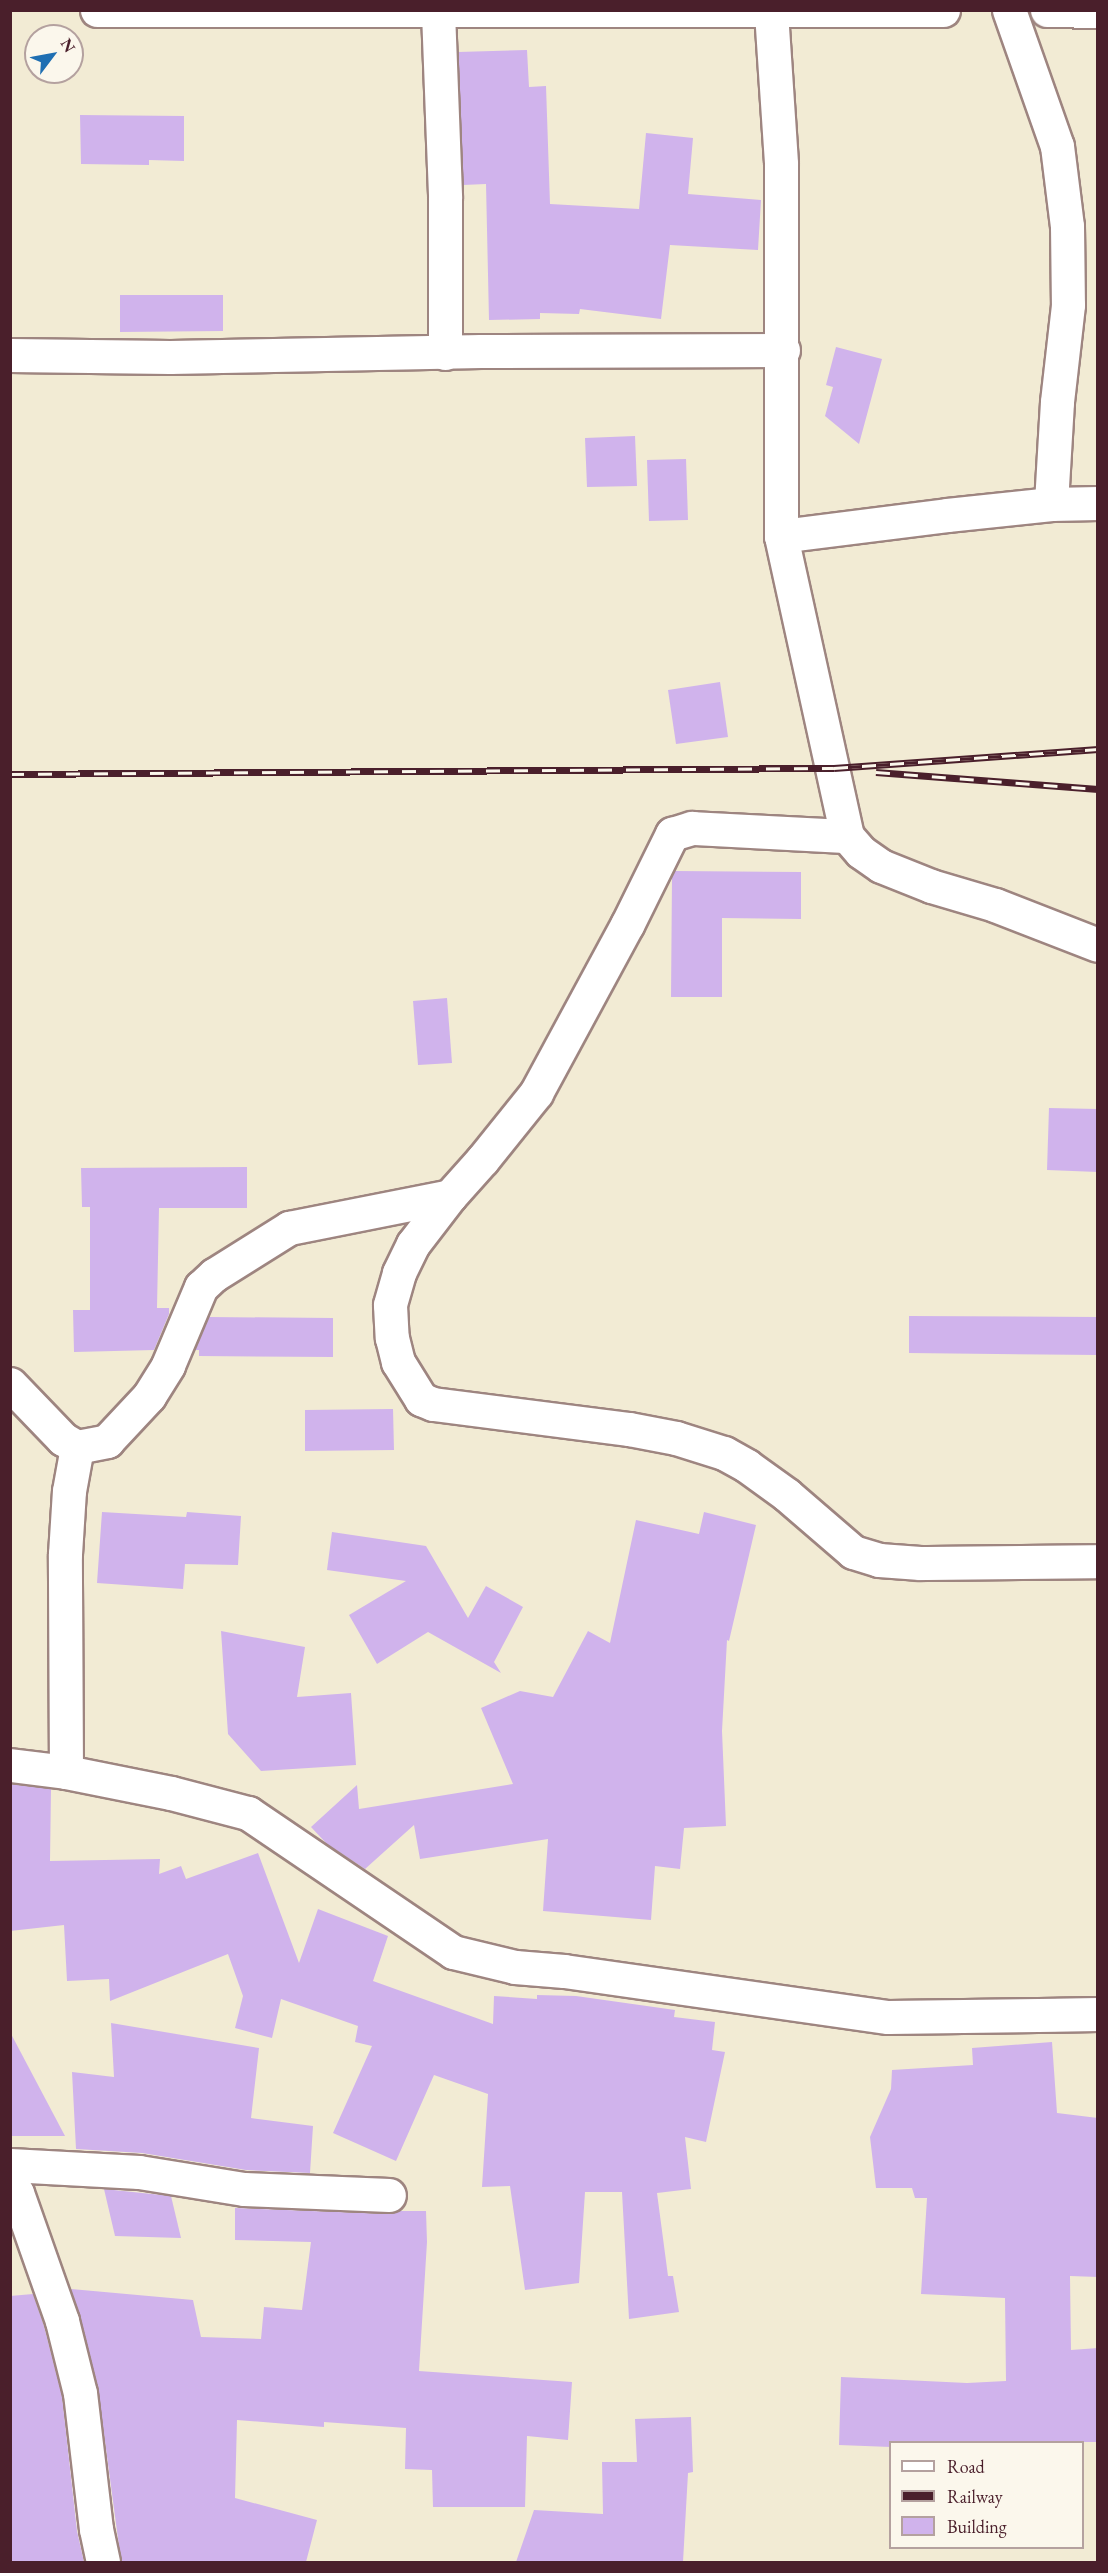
<!DOCTYPE html>
<style>
body{margin:0}
#map{position:relative;width:1108px;height:2573px;overflow:hidden;background:#f2ebd4;font-family:"EB Garamond",serif}
div>[style]{position:absolute}
.building>*{inset:0;background:#d0b3ec}
.roads{filter:drop-shadow(2px 0 #9e8580) drop-shadow(-2px 0 #9e8580) drop-shadow(0 2px #9e8580) drop-shadow(0 -2px #9e8580)}
.minor>*{height:33px;margin:-16.5px;padding:0 16.5px;transform-origin:16.5px;border-radius:16.5px;background:#fff}
.rail>*{height:7px;margin-top:-3.5px;transform-origin:0;background:repeating-linear-gradient(90deg,#fbf7ec 0 14px,#4a1f2b 0 28px);box-sizing:border-box;border-block:2px solid #4a1f2b}
span{translate:-50% -50%;white-space:nowrap;text-align:center;line-height:1.15;-webkit-text-stroke:6px #fbf7ec;paint-order:stroke}
.frame{position:absolute;inset:0;border:12px solid #4a1f2b;pointer-events:none}
.legend{position:absolute;left:889px;top:2441px;width:195px;height:108px;box-sizing:border-box;background:#fbf7ec;border:2px solid #b4a19f;margin:0;padding:8px 10px;list-style:none;font-size:18px;color:#4a1f2b}
.legend li{display:flex;align-items:center;gap:12px;height:30px}
.legend b{width:30px;border:2px solid #b4a19f}
.north{position:absolute;left:24px;top:24px;width:60px;height:60px;box-sizing:border-box;background:#fbf7ec;border:2px solid #b4a19f;border-radius:50%;rotate:58deg;font-size:16px;font-weight:700;line-height:24px;text-align:center;color:#4a1f2b}
.north::after{content:'';display:block;margin:auto;width:21px;height:27px;background:#1f6fb2;clip-path:polygon(50% 0,100% 100%,50% 72%,0 100%)}
</style>
<div id="map">
<div class="building">
<div style="clip-path:polygon(527px 50px,529px 87px,546px 86px,550px 204px,639px 209px,646px 133px,693px 138px,688px 194px,761px 200px,758px 250px,670px 245px,661px 319px,580px 309px,579px 314px,540px 313px,540px 319px,489px 320px,486px 184px,463px 185px,458px 52px)"></div>
<div style="clip-path:polygon(80px 115px,184px 116px,184px 161px,149px 160px,149px 165px,81px 164px)"></div>
<div style="clip-path:polygon(120px 295px,223px 295px,223px 331px,120px 332px)"></div>
<div style="clip-path:polygon(836px 347px,882px 359px,859px 444px,825px 416px,833px 387px,826px 385px)"></div>
<div style="clip-path:polygon(635px 436px,637px 486px,587px 487px,585px 438px)"></div>
<div style="clip-path:polygon(686px 459px,688px 520px,649px 521px,647px 460px)"></div>
<div style="clip-path:polygon(720px 682px,728px 737px,676px 744px,668px 690px)"></div>
<div style="clip-path:polygon(675px 871px,801px 872px,801px 919px,722px 918px,722px 997px,671px 997px,672px 877px)"></div>
<div style="clip-path:polygon(447px 998px,452px 1063px,418px 1065px,413px 1001px)"></div>
<div style="clip-path:polygon(1049px 1108px,1098px 1109px,1098px 1172px,1047px 1170px)"></div>
<div style="clip-path:polygon(247px 1167px,247px 1208px,159px 1208px,157px 1308px,169px 1308px,169px 1314px,154px 1350px,74px 1352px,73px 1310px,90px 1310px,90px 1207px,82px 1207px,81px 1168px)"></div>
<div style="clip-path:polygon(909px 1316px,1098px 1317px,1098px 1355px,909px 1353px)"></div>
<div style="clip-path:polygon(209px 1317px,333px 1318px,333px 1357px,199px 1356px,199px 1350px,195px 1350px)"></div>
<div style="clip-path:polygon(393px 1409px,394px 1450px,305px 1451px,305px 1410px)"></div>
<div style="clip-path:polygon(102px 1512px,186px 1517px,187px 1512px,241px 1516px,238px 1565px,185px 1564px,183px 1589px,97px 1583px)"></div>
<div style="clip-path:polygon(704px 1512px,756px 1525px,729px 1641px,727px 1640px,722px 1731px,726px 1826px,684px 1828px,680px 1869px,655px 1866px,651px 1920px,543px 1911px,548px 1839px,420px 1859px,414px 1825px,365px 1869px,327px 1844px,311px 1827px,357px 1785px,359px 1809px,513px 1784px,481px 1708px,520px 1691px,553px 1697px,588px 1631px,610px 1643px,636px 1520px,699px 1534px)"></div>
<div style="clip-path:polygon(332px 1532px,426px 1546px,468px 1618px,486px 1586px,523px 1607px,494px 1662px,501px 1673px,428px 1632px,377px 1664px,349px 1615px,406px 1581px,327px 1570px)"></div>
<div style="clip-path:polygon(221px 1631px,305px 1647px,297px 1697px,351px 1693px,356px 1765px,261px 1771px,228px 1734px)"></div>
<div style="clip-path:polygon(10px 1784px,51px 1789px,50px 1861px,160px 1859px,159px 1874px,181px 1866px,186px 1879px,258px 1853px,299px 1963px,318px 1909px,388px 1936px,373px 1981px,493px 2024px,494px 1996px,537px 1999px,537px 1995px,576px 1996px,675px 2010px,674px 2017px,715px 2022px,712px 2050px,725px 2052px,706px 2142px,685px 2137px,691px 2189px,657px 2193px,668px 2276px,673px 2276px,679px 2312px,629px 2319px,622px 2192px,585px 2192px,579px 2283px,525px 2290px,510px 2186px,482px 2187px,488px 2094px,434px 2075px,396px 2161px,333px 2133px,372px 2046px,355px 2042px,358px 2026px,281px 1999px,272px 2038px,235px 2028px,243px 1996px,228px 1954px,110px 2001px,109px 1979px,67px 1981px,64px 1925px,10px 1931px)"></div>
<div style="clip-path:polygon(111px 2023px,259px 2048px,251px 2118px,313px 2126px,310px 2173px,246px 2170px,142px 2153px,76px 2149px,72px 2072px,114px 2077px)"></div>
<div style="clip-path:polygon(10px 2032px,65px 2136px,10px 2136px)"></div>
<div style="clip-path:polygon(1052px 2042px,1057px 2113px,1098px 2118px,1098px 2277px,1070px 2276px,1071px 2350px,1098px 2348px,1098px 2442px,891px 2442px,891px 2447px,839px 2445px,841px 2377px,967px 2383px,1006px 2381px,1005px 2298px,921px 2294px,927px 2198px,915px 2198px,912px 2188px,876px 2188px,870px 2137px,891px 2089px,892px 2070px,973px 2065px,972px 2048px)"></div>
<div style="clip-path:polygon(104px 2189px,171px 2196px,181px 2238px,115px 2236px)"></div>
<div style="clip-path:polygon(235px 2208px,388px 2214px,399px 2211px,426px 2211px,427px 2242px,419px 2371px,572px 2382px,568px 2440px,527px 2436px,525px 2507px,433px 2507px,432px 2470px,405px 2469px,406px 2428px,324px 2422px,324px 2427px,237px 2420px,235px 2498px,317px 2520px,306px 2562px,121px 2561px,98px 2389px,71px 2289px,193px 2300px,201px 2337px,261px 2339px,264px 2307px,302px 2310px,311px 2242px,235px 2240px)"></div>
<div style="clip-path:polygon(33px 2294px,44px 2326px,62px 2396px,77px 2531px,84px 2562px,10px 2562px,10px 2296px)"></div>
<div style="clip-path:polygon(691px 2417px,693px 2472px,688px 2473px,683px 2562px,516px 2562px,534px 2510px,603px 2514px,602px 2462px,637px 2462px,635px 2419px)"></div>
</div>
<div class="roads">
<div class="minor">
<div style="left:97px;top:10px;width:846px"></div>
<div style="left:1009px;top:10px;width:144px;rotate:70.6deg"></div>
<div style="left:1057px;top:146px;width:81px;rotate:82.9deg"></div>
<div style="left:1067px;top:226px;width:79px;rotate:89.3deg"></div>
<div style="left:1068px;top:305px;width:98px;rotate:96.5deg"></div>
<div style="left:1057px;top:402px;width:102px;rotate:93.4deg"></div>
<div style="left:1047px;top:10px;width:51px;rotate:1.1deg"></div>
<div style="left:438px;top:12px;width:186px;rotate:87.8deg"></div>
<div style="left:445px;top:198px;width:155px;rotate:90deg"></div>
<div style="left:771px;top:12px;width:152px;rotate:86.2deg"></div>
<div style="left:781px;top:164px;width:372px;rotate:90deg"></div>
<div style="left:781px;top:536px;width:307px;rotate:77.6deg"></div>
<div style="left:847px;top:836px;width:21px;rotate:49deg"></div>
<div style="left:861px;top:852px;width:24px;rotate:35deg"></div>
<div style="left:881px;top:866px;width:54px;rotate:21.8deg"></div>
<div style="left:931px;top:886px;width:67px;rotate:16.5deg"></div>
<div style="left:995px;top:905px;width:110px;rotate:21.2deg"></div>
<div style="left:10px;top:355px;width:160px;rotate:0.7deg"></div>
<div style="left:170px;top:357px;width:311px;rotate:-1.1deg"></div>
<div style="left:481px;top:351px;width:302px;rotate:-0.2deg"></div>
<div style="left:781px;top:536px;width:167px;rotate:-7.2deg"></div>
<div style="left:947px;top:515px;width:105px;rotate:-6deg"></div>
<div style="left:1051px;top:504px;width:47px;rotate:-1.2deg"></div>
<div style="left:450px;top:1196px;width:61px;rotate:127.6deg"></div>
<div style="left:413px;top:1244px;width:32px;rotate:116deg"></div>
<div style="left:399px;top:1273px;width:33px;rotate:106deg"></div>
<div style="left:390px;top:1305px;width:33px;rotate:87deg"></div>
<div style="left:392px;top:1338px;width:25px;rotate:76deg"></div>
<div style="left:398px;top:1362px;width:44px;rotate:58.1deg"></div>
<div style="left:421px;top:1399px;width:13px;rotate:23deg"></div>
<div style="left:433px;top:1404px;width:198px;rotate:7.3deg"></div>
<div style="left:629px;top:1429px;width:48px;rotate:10.8deg"></div>
<div style="left:676px;top:1438px;width:50px;rotate:17.4deg"></div>
<div style="left:724px;top:1453px;width:26px;rotate:29deg"></div>
<div style="left:747px;top:1466px;width:49px;rotate:35.9deg"></div>
<div style="left:787px;top:1495px;width:87px;rotate:40.8deg"></div>
<div style="left:853px;top:1552px;width:27px;rotate:17deg"></div>
<div style="left:879px;top:1560px;width:41px;rotate:4.2deg"></div>
<div style="left:920px;top:1563px;width:178px;rotate:-0.6deg"></div>
<div style="left:10px;top:1384px;width:76px;rotate:46.1deg"></div>
<div style="left:63px;top:1439px;width:16px;rotate:30deg"></div>
<div style="left:77px;top:1447px;width:31px;rotate:-11deg"></div>
<div style="left:107px;top:1441px;width:62px;rotate:-47deg"></div>
<div style="left:149px;top:1396px;width:36px;rotate:-58deg"></div>
<div style="left:168px;top:1365px;width:85px;rotate:-67.1deg"></div>
<div style="left:201px;top:1287px;width:18px;rotate:-43deg"></div>
<div style="left:214px;top:1275px;width:89px;rotate:-32.1deg"></div>
<div style="left:289px;top:1228px;width:164px;rotate:-11.2deg"></div>
<div style="left:450px;top:1196px;width:50px;rotate:-48.3deg"></div>
<div style="left:483px;top:1159px;width:85px;rotate:-51.2deg"></div>
<div style="left:536px;top:1093px;width:191px;rotate:-61.6deg"></div>
<div style="left:627px;top:925px;width:102px;rotate:-63.7deg"></div>
<div style="left:672px;top:834px;width:21px;rotate:-17deg"></div>
<div style="left:692px;top:828px;width:155px;rotate:3deg"></div>
<div style="left:10px;top:1765px;width:56px;rotate:7.1deg"></div>
<div style="left:66px;top:1772px;width:107px;rotate:11.3deg"></div>
<div style="left:171px;top:1793px;width:80px;rotate:14.6deg"></div>
<div style="left:248px;top:1813px;width:248px;rotate:34.1deg"></div>
<div style="left:453px;top:1952px;width:64px;rotate:13.6deg"></div>
<div style="left:515px;top:1967px;width:49px;rotate:4.7deg"></div>
<div style="left:564px;top:1971px;width:327px;rotate:8.1deg"></div>
<div style="left:888px;top:2017px;width:210px;rotate:-0.8deg"></div>
<div style="left:66px;top:1772px;width:218px;rotate:-90.3deg"></div>
<div style="left:65px;top:1554px;width:63px;rotate:-86.4deg"></div>
<div style="left:69px;top:1491px;width:45px;rotate:-79.7deg"></div>
<div style="left:10px;top:2165px;width:129px;rotate:3.1deg"></div>
<div style="left:139px;top:2172px;width:106px;rotate:9.2deg"></div>
<div style="left:244px;top:2189px;width:145px;rotate:2.4deg"></div>
<div style="left:10px;top:2183px;width:12px;rotate:55deg"></div>
<div style="left:17px;top:2193px;width:136px;rotate:70.6deg"></div>
<div style="left:62px;top:2321px;width:74px;rotate:76deg"></div>
<div style="left:80px;top:2393px;width:137px;rotate:83.3deg"></div>
<div style="left:96px;top:2529px;width:34px;rotate:78deg"></div>
</div>
</div>
<div class="rail">
<div style="left:876px;top:772px;width:223px;rotate:4.4deg"></div>
<div style="left:10px;top:774px;width:824px;rotate:-0.42deg"></div>
<div style="left:834px;top:768px;width:265px;rotate:-4.1deg"></div>
</div>
<div class="frame"></div>
<ul class="legend">
<li><b style="height:8px;background:#fff"></b>Road</li>
<li><b style="height:8px;background:#4a1f2b"></b>Railway</li>
<li><b style="height:16px;background:#d0b3ec"></b>Building</li>
</ul>
<div class="north">N</div>
</div>
